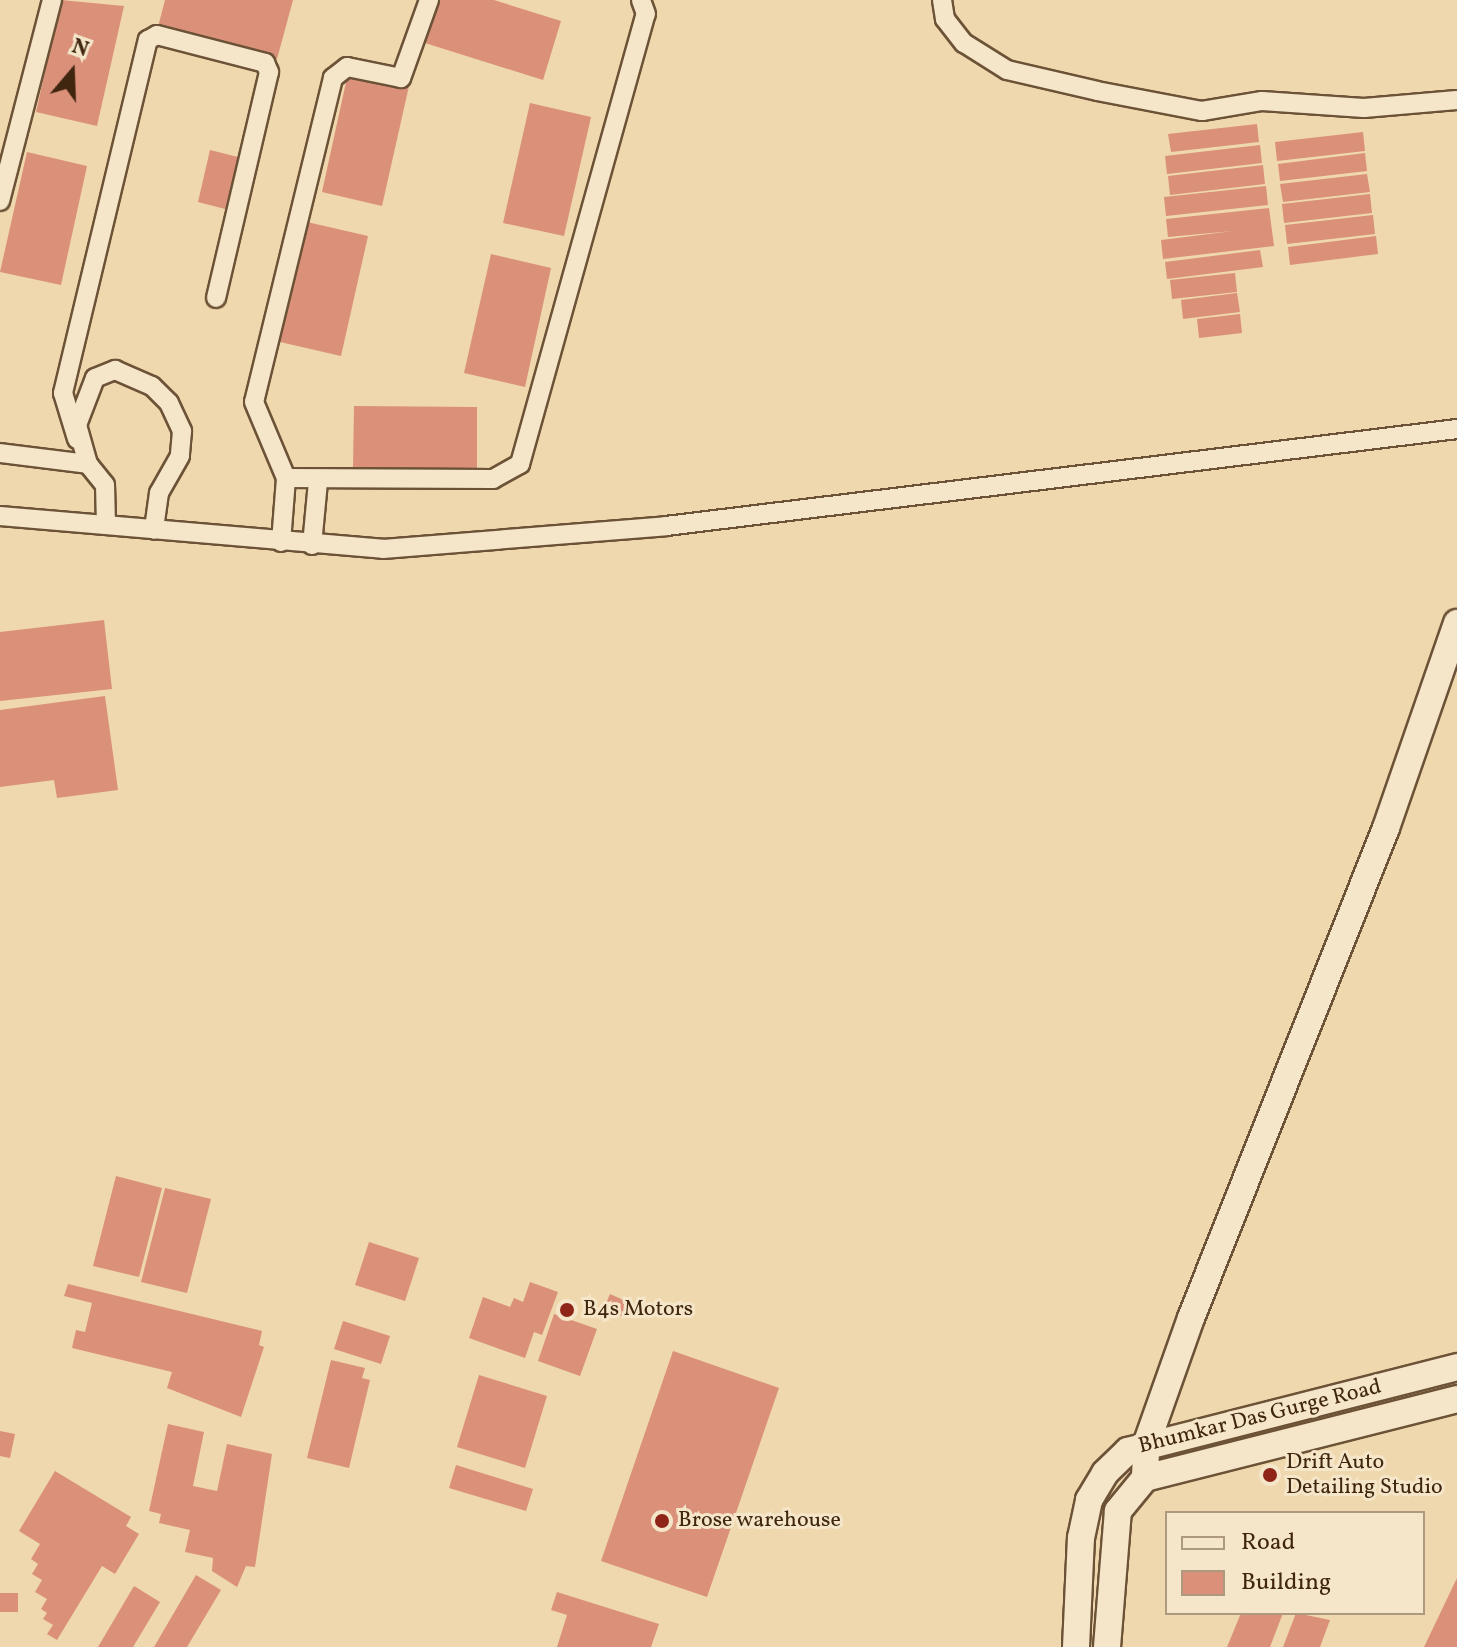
<!DOCTYPE html>
<style>
body{margin:0}
#map{position:relative;width:1457px;height:1647px;overflow:hidden;background:#efd8ad;font-family:Vollkorn,serif}
div>[style]{position:absolute}
.building>*{inset:0;background:#da9079}
.roads{filter:drop-shadow(2px 0 #6c5236) drop-shadow(-2px 0 #6c5236) drop-shadow(0 2px #6c5236) drop-shadow(0 -2px #6c5236)}
.street>*{height:18px;margin:-9px;padding:0 9px;transform-origin:9px;border-radius:9px;background:#f5e6ca}
.secondary>*{height:26px;margin:-13px;padding:0 13px;transform-origin:13px;border-radius:13px;background:#f5e6ca}
.dots>*{width:22px;height:22px;translate:-50% -50%;box-sizing:border-box;border:4px solid #f5e6ca;border-radius:50%}
span{translate:-50% -50%;white-space:nowrap;text-align:center;line-height:1.15;-webkit-text-stroke:6px #f5e6ca;paint-order:stroke}
.poi-label{font-size:22px;color:#40250f}
.left{translate:0 -50%;text-align:left}
.street-label{font-size:22px;color:#40250f}
.legend{position:absolute;left:1165px;top:1511px;width:260px;height:104px;box-sizing:border-box;background:#f5e6ca;border:2px solid #ad997f;margin:0;padding:10px 14px;list-style:none;font-size:24px;color:#40250f}
.legend li{display:flex;align-items:center;gap:16px;height:40px}
.legend b{width:40px;border:2px solid #ad997f}
.north{position:absolute;left:32px;top:32px;width:80px;height:80px;-webkit-text-stroke:6px #f5e6ca;paint-order:stroke;rotate:19deg;font-size:22px;font-weight:700;line-height:32px;text-align:center;color:#40250f}
.north::after{content:'';display:block;margin:auto;width:28px;height:36px;background:#40250f;clip-path:polygon(50% 0,100% 100%,50% 72%,0 100%)}
</style>
<div id="map">
<div class="building">
<div style="clip-path:polygon(61px 0,124px 6px,97px 126px,36px 112px)"></div>
<div style="clip-path:polygon(165px 0,293px 0,277px 59px,158px 27px)"></div>
<div style="clip-path:polygon(438px 0,494px 0,561px 21px,543px 80px,425px 43px)"></div>
<div style="clip-path:polygon(348px 73px,409px 86px,382px 206px,322px 192px)"></div>
<div style="clip-path:polygon(530px 103px,591px 117px,564px 236px,503px 223px)"></div>
<div style="clip-path:polygon(1257px 124px,1259px 142px,1171px 152px,1168px 134px)"></div>
<div style="clip-path:polygon(1363px 132px,1365px 151px,1277px 161px,1275px 142px)"></div>
<div style="clip-path:polygon(1260px 145px,1262px 163px,1167px 174px,1165px 156px)"></div>
<div style="clip-path:polygon(210px 150px,242px 158px,229px 210px,198px 202px)"></div>
<div style="clip-path:polygon(27px 152px,87px 166px,61px 285px,0 272px)"></div>
<div style="clip-path:polygon(1365px 153px,1367px 171px,1280px 181px,1278px 164px)"></div>
<div style="clip-path:polygon(1263px 165px,1265px 184px,1170px 195px,1168px 176px)"></div>
<div style="clip-path:polygon(1367px 174px,1370px 192px,1283px 202px,1280px 184px)"></div>
<div style="clip-path:polygon(1266px 186px,1268px 205px,1166px 216px,1164px 197px)"></div>
<div style="clip-path:polygon(1370px 194px,1372px 213px,1284px 223px,1282px 204px)"></div>
<div style="clip-path:polygon(1269px 208px,1274px 246px,1163px 259px,1161px 240px,1233px 231px,1168px 237px,1166px 219px)"></div>
<div style="clip-path:polygon(1373px 215px,1375px 234px,1287px 244px,1285px 225px)"></div>
<div style="clip-path:polygon(307px 222px,368px 236px,341px 356px,280px 342px)"></div>
<div style="clip-path:polygon(1376px 236px,1378px 254px,1290px 265px,1288px 247px)"></div>
<div style="clip-path:polygon(1260px 250px,1263px 267px,1167px 279px,1165px 262px)"></div>
<div style="clip-path:polygon(491px 254px,551px 268px,525px 387px,464px 373px)"></div>
<div style="clip-path:polygon(1235px 273px,1237px 292px,1172px 299px,1170px 280px)"></div>
<div style="clip-path:polygon(1237px 293px,1240px 312px,1183px 319px,1181px 300px)"></div>
<div style="clip-path:polygon(1240px 314px,1242px 333px,1199px 338px,1197px 319px)"></div>
<div style="clip-path:polygon(354px 406px,477px 407px,477px 469px,353px 468px)"></div>
<div style="clip-path:polygon(104px 620px,112px 689px,0 701px,0 632px)"></div>
<div style="clip-path:polygon(105px 696px,118px 790px,57px 798px,54px 780px,0 787px,0 710px)"></div>
<div style="clip-path:polygon(116px 1176px,162px 1188px,139px 1277px,93px 1266px)"></div>
<div style="clip-path:polygon(165px 1188px,211px 1199px,187px 1293px,141px 1282px)"></div>
<div style="clip-path:polygon(369px 1242px,419px 1258px,405px 1301px,355px 1285px)"></div>
<div style="clip-path:polygon(530px 1282px,558px 1292px,542px 1335px,534px 1332px,525px 1358px,469px 1338px,483px 1297px,510px 1307px,514px 1298px,523px 1302px)"></div>
<div style="clip-path:polygon(68px 1284px,262px 1331px,259px 1345px,264px 1347px,241px 1417px,167px 1388px,172px 1372px,72px 1348px,76px 1330px,85px 1332px,92px 1303px,64px 1296px)"></div>
<div style="clip-path:polygon(610px 1294px,632px 1304px,625px 1318px,604px 1308px)"></div>
<div style="clip-path:polygon(554px 1314px,597px 1329px,580px 1376px,538px 1361px)"></div>
<div style="clip-path:polygon(343px 1321px,390px 1336px,381px 1364px,334px 1349px)"></div>
<div style="clip-path:polygon(673px 1351px,779px 1388px,707px 1597px,601px 1561px)"></div>
<div style="clip-path:polygon(331px 1360px,365px 1368px,362px 1378px,370px 1380px,349px 1468px,307px 1458px)"></div>
<div style="clip-path:polygon(479px 1375px,547px 1396px,525px 1468px,457px 1447px)"></div>
<div style="clip-path:polygon(168px 1424px,204px 1432px,193px 1486px,217px 1491px,227px 1444px,272px 1454px,255px 1567px,246px 1566px,237px 1587px,212px 1571px,213px 1558px,185px 1552px,190px 1530px,159px 1523px,161px 1514px,149px 1511px)"></div>
<div style="clip-path:polygon(0 1431px,15px 1434px,10px 1458px,0 1456px)"></div>
<div style="clip-path:polygon(456px 1465px,533px 1489px,526px 1511px,449px 1488px)"></div>
<div style="clip-path:polygon(55px 1471px,131px 1517px,126px 1526px,139px 1534px,115px 1574px,102px 1566px,57px 1640px,47px 1634px,53px 1625px,43px 1619px,47px 1613px,41px 1609px,47px 1599px,35px 1592px,42px 1580px,32px 1574px,38px 1564px,31px 1559px,40px 1544px,19px 1531px)"></div>
<div style="clip-path:polygon(196px 1575px,221px 1590px,187px 1647px,154px 1647px)"></div>
<div style="clip-path:polygon(1457px 1578px,1457px 1647px,1424px 1647px)"></div>
<div style="clip-path:polygon(134px 1586px,160px 1602px,133px 1647px,98px 1647px)"></div>
<div style="clip-path:polygon(557px 1592px,659px 1624px,651px 1647px,557px 1647px,567px 1615px,551px 1610px)"></div>
<div style="clip-path:polygon(0 1593px,18px 1593px,18px 1612px,0 1612px)"></div>
<div style="clip-path:polygon(1241px 1613px,1283px 1613px,1270px 1647px,1227px 1647px)"></div>
<div style="clip-path:polygon(1296px 1613px,1330px 1620px,1320px 1647px,1283px 1647px)"></div>
</div>
<div class="roads">
<div class="street">
<div style="left:429px;top:0;width:83px;rotate:109.7deg"></div>
<div style="left:401px;top:78px;width:55px;rotate:-168.5deg"></div>
<div style="left:347px;top:67px;width:18px;rotate:142deg"></div>
<div style="left:333px;top:78px;width:333px;rotate:103.7deg"></div>
<div style="left:254px;top:402px;width:82px;rotate:67.2deg"></div>
<div style="left:286px;top:478px;width:207px;rotate:0.3deg"></div>
<div style="left:493px;top:479px;width:31px;rotate:-29deg"></div>
<div style="left:520px;top:464px;width:467px;rotate:-74.4deg"></div>
<div style="left:646px;top:14px;width:15px;rotate:-110deg"></div>
<div style="left:942px;top:0;width:19px;rotate:81deg"></div>
<div style="left:945px;top:19px;width:31px;rotate:52deg"></div>
<div style="left:964px;top:43px;width:51px;rotate:32.1deg"></div>
<div style="left:1007px;top:70px;width:92px;rotate:13.1deg"></div>
<div style="left:1097px;top:91px;width:107px;rotate:10.8deg"></div>
<div style="left:1202px;top:111px;width:61px;rotate:-9.5deg"></div>
<div style="left:1262px;top:101px;width:102px;rotate:3.9deg"></div>
<div style="left:1364px;top:108px;width:93px;rotate:-4.9deg"></div>
<div style="left:0;top:201px;width:208px;rotate:-75.5deg"></div>
<div style="left:77px;top:439px;width:48px;rotate:-106.9deg"></div>
<div style="left:63px;top:393px;width:363px;rotate:-76.5deg"></div>
<div style="left:148px;top:40px;width:10px;rotate:-29deg"></div>
<div style="left:157px;top:35px;width:112px;rotate:14.5deg"></div>
<div style="left:265px;top:63px;width:10px;rotate:66deg"></div>
<div style="left:269px;top:72px;width:232px;rotate:103.2deg"></div>
<div style="left:0;top:453px;width:89px;rotate:7.1deg"></div>
<div style="left:0;top:516px;width:384px;rotate:4.9deg"></div>
<div style="left:383px;top:549px;width:284px;rotate:-4.6deg"></div>
<div style="left:666px;top:526px;width:797px;rotate:-6.99deg"></div>
<div style="left:106px;top:525px;width:40px;rotate:-91.4deg"></div>
<div style="left:105px;top:485px;width:27px;rotate:-129deg"></div>
<div style="left:88px;top:464px;width:41px;rotate:-105.8deg"></div>
<div style="left:77px;top:425px;width:50px;rotate:-69deg"></div>
<div style="left:95px;top:378px;width:22px;rotate:-22deg"></div>
<div style="left:115px;top:370px;width:40px;rotate:23.4deg"></div>
<div style="left:152px;top:386px;width:24px;rotate:45deg"></div>
<div style="left:169px;top:403px;width:31px;rotate:65deg"></div>
<div style="left:182px;top:431px;width:25px;rotate:95deg"></div>
<div style="left:180px;top:456px;width:43px;rotate:119.6deg"></div>
<div style="left:159px;top:493px;width:37px;rotate:98deg"></div>
<div style="left:281px;top:542px;width:64px;rotate:-85.5deg"></div>
<div style="left:312px;top:545px;width:63px;rotate:-84.6deg"></div>
</div>
<div class="secondary">
<div style="left:1145px;top:1478px;width:33px;rotate:-88deg"></div>
<div style="left:1146px;top:1445px;width:135px;rotate:-70.5deg"></div>
<div style="left:1191px;top:1318px;width:527px;rotate:-68.3deg"></div>
<div style="left:1386px;top:828px;width:217px;rotate:-70.9deg"></div>
<div style="left:1076px;top:1647px;width:109px;rotate:-87.4deg"></div>
<div style="left:1081px;top:1538px;width:39px;rotate:-78deg"></div>
<div style="left:1089px;top:1500px;width:31px;rotate:-59deg"></div>
<div style="left:1105px;top:1473px;width:32px;rotate:-44deg"></div>
<div style="left:1128px;top:1451px;width:340px;rotate:-14.3deg"></div>
<div style="left:1107px;top:1647px;width:136px;rotate:-85.4deg"></div>
<div style="left:1118px;top:1511px;width:43px;rotate:-50.7deg"></div>
<div style="left:1145px;top:1478px;width:322px;rotate:-14.2deg"></div>
</div>
</div>
<div class="dots">
<div style="left:567px;top:1310px;background:#8f2418"></div>
<div style="left:1270px;top:1475px;background:#8f2418"></div>
<div style="left:662px;top:1521px;background:#8f2418"></div>
</div>
<div class="poi-label">
<span class="left" style="left:583px;top:1310px">B4s Motors</span>
<span class="left" style="left:1286px;top:1475px">Drift Auto<br>Detailing Studio</span>
<span class="left" style="left:678px;top:1521px">Brose warehouse</span>
</div>
<div class="street-label">
<span style="left:1260px;top:1417px;rotate:-14deg">Bhumkar Das Gurge Road</span>
</div>
<ul class="legend">
<li><b style="height:10px;background:#f5e6ca"></b>Road</li>
<li><b style="height:22px;background:#da9079"></b>Building</li>
</ul>
<div class="north">N</div>
</div>
